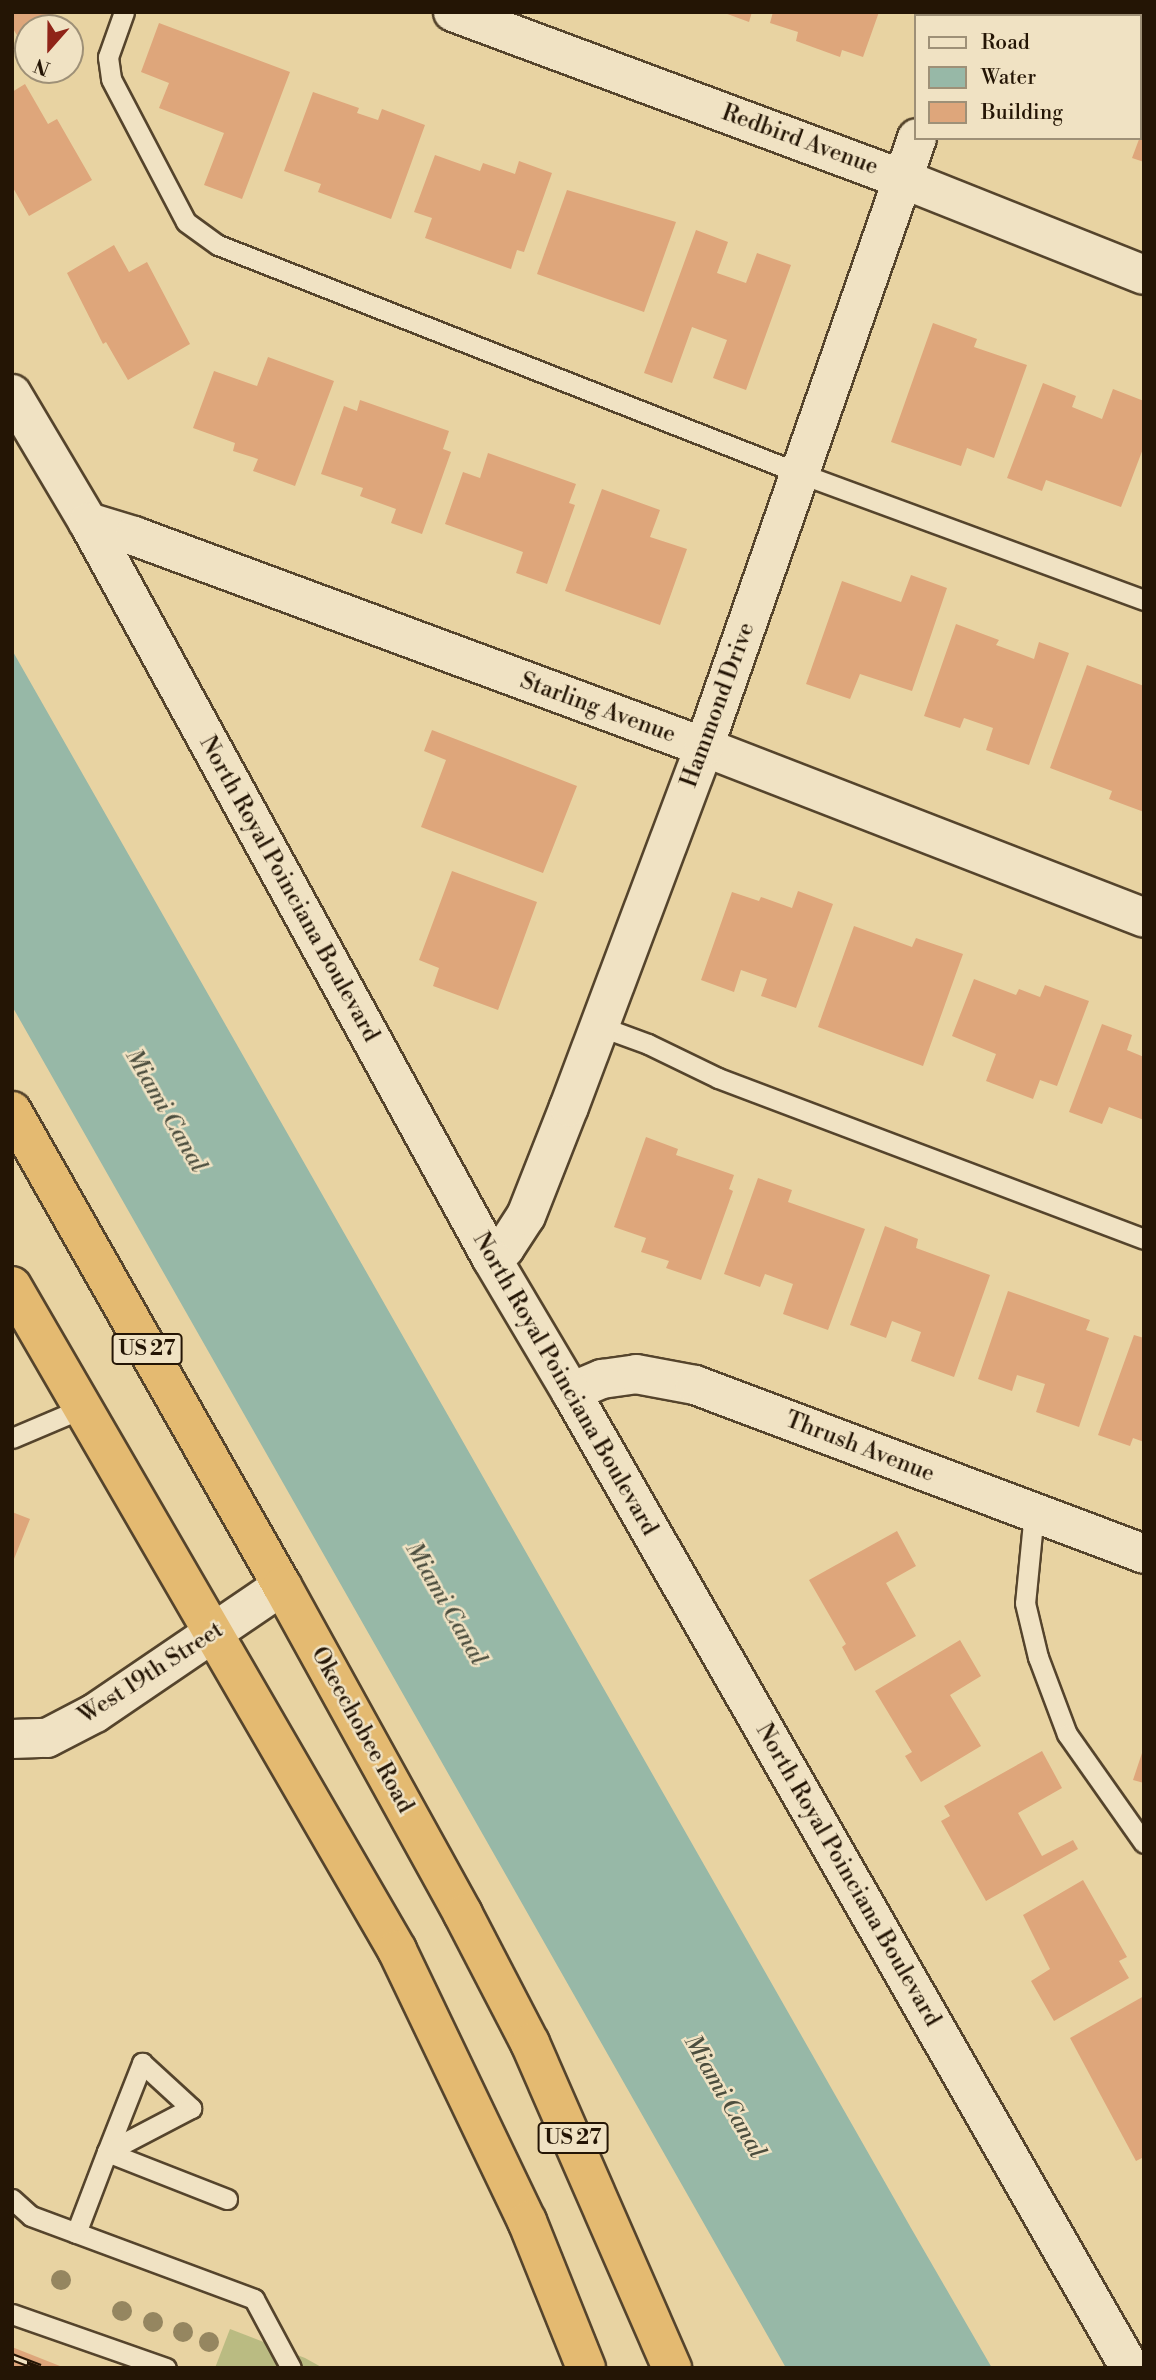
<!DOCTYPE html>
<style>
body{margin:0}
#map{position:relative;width:1156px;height:2380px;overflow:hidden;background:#e8d3a2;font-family:"Libre Bodoni",serif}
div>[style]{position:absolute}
.green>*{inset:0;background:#babb82}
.water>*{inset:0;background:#97b8a7}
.building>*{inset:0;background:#dea67b}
.roads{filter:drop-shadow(2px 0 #55442c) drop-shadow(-2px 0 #55442c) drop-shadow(0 2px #55442c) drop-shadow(0 -2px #55442c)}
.lane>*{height:19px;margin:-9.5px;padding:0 9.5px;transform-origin:9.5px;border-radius:9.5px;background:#f0e2c3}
.street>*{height:38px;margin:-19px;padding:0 19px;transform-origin:19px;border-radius:19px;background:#f0e2c3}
.secondary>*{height:38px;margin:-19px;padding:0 19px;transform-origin:19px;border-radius:19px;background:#f0e2c3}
.highway>*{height:38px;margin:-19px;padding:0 19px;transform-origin:19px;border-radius:19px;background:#e4ba71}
.rail>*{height:8px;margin-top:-4px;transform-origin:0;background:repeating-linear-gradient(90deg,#f0e2c3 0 16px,#241505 0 32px);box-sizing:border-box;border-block:2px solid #241505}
.trees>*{width:20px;height:20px;margin:-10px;border-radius:50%;background:#958660}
span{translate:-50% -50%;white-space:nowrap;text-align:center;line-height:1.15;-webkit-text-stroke:5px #f0e2c3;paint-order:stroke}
.shield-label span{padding:2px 5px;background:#f0e2c3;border:2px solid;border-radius:5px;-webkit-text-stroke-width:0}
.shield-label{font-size:21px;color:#241505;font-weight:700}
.street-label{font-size:23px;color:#241505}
.water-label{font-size:24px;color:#4c4e3e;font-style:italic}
.frame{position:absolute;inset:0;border:14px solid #241505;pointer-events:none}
.legend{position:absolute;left:914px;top:14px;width:228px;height:126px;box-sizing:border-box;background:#f0e2c3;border:2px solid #9e9077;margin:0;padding:9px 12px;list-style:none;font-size:21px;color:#241505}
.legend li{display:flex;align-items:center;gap:14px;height:35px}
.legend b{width:35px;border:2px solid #9e9077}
.north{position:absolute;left:14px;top:14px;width:70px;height:70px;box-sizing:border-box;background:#f0e2c3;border:2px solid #9e9077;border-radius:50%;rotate:201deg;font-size:19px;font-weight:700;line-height:28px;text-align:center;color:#241505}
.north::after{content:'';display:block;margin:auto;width:24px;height:32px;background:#8f2418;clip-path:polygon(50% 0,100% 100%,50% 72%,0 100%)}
</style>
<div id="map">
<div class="green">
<div style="clip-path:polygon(230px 2329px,305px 2358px,323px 2368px,215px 2368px)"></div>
</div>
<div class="water">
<div style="clip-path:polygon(12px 650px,911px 2228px,992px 2368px,786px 2368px,12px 1006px)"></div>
</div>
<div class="building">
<div style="clip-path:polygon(12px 12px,52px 12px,60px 26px,28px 28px,28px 45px,24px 47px,12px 27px)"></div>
<div style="clip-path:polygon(722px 12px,752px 12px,749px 22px)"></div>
<div style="clip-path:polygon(773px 12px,879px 12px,863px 57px,842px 50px,840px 57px,796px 41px,798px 32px,770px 23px)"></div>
<div style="clip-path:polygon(159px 23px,290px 72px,242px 199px,204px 185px,224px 133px,159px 108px,169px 83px,141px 72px)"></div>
<div style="clip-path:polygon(25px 84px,48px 124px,57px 119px,92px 180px,29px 216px,12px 186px,12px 92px)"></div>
<div style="clip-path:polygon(313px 92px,359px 108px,357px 113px,378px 120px,382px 109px,425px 125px,391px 219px,318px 192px,321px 184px,284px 171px)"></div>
<div style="clip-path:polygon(1144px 126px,1144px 162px,1132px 158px)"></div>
<div style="clip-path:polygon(435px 155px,480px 171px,483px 163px,515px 174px,519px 161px,552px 173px,524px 252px,517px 250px,511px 269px,425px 238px,432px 218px,414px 212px)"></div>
<div style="clip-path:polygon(567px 190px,676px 222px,644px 312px,537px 274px)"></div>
<div style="clip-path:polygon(696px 230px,728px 242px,717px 273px,746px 283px,757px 253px,791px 265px,746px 390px,713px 378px,727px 340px,692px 327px,672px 383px,644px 373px)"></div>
<div style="clip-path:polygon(114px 245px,129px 272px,147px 262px,190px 344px,128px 380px,106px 342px,103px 344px,67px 273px)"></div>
<div style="clip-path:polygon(933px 323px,977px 339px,974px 347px,1027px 365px,994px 458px,967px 448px,961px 466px,891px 442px)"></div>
<div style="clip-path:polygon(268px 357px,334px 381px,295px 486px,253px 471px,258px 459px,233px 451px,235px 443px,193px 428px,214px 371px,257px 386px)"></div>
<div style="clip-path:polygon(1043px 383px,1076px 396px,1072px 407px,1102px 419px,1113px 389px,1144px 401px,1144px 446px,1121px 507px,1046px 480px,1042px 491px,1007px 478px)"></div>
<div style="clip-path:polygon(360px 400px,449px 431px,443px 449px,451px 452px,422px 534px,391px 523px,396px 509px,360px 496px,363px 488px,321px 474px,344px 406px,357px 411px)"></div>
<div style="clip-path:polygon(488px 453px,576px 484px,569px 503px,575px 505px,547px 584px,516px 573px,523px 552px,445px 524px,463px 472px,480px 478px)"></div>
<div style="clip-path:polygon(602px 489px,660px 510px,650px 537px,687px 549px,660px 625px,565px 591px)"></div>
<div style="clip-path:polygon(911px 575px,947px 588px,912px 691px,860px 674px,850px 699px,806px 684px,842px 581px,901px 602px)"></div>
<div style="clip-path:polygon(956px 624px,999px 640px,996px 645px,1034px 659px,1039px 642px,1069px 653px,1029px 765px,986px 750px,993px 728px,964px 718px,960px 728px,924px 716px)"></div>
<div style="clip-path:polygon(1087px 665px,1144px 686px,1144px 812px,1109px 799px,1112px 791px,1050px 768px)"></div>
<div style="clip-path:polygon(432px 730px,577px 786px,543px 873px,421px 827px,446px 760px,424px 751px)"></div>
<div style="clip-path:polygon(452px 871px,537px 902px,498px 1010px,433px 986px,439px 968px,419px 960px)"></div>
<div style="clip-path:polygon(798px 891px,833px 904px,796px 1008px,761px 996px,767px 979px,741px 970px,734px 992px,701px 980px,732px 892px,759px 901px,761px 897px,792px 908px)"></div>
<div style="clip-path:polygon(854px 926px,912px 947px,916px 938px,963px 954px,923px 1066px,818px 1027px)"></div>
<div style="clip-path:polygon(974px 979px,1016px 995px,1019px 989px,1040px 997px,1045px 985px,1089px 1001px,1057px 1086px,1040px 1080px,1033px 1099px,986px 1081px,996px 1054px,952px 1036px)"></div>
<div style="clip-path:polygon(1102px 1024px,1132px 1035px,1127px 1050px,1144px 1057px,1144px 1120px,1109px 1107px,1102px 1124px,1069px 1112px)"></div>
<div style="clip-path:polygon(646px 1137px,678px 1149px,676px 1155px,734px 1175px,729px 1189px,733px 1191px,701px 1280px,666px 1268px,669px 1261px,641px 1252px,646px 1238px,614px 1227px)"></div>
<div style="clip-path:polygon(758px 1178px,792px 1190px,788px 1202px,865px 1229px,828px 1330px,783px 1314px,793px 1284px,765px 1274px,760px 1287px,724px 1274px)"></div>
<div style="clip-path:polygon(885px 1226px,918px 1239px,916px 1248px,990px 1275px,954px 1377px,911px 1361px,921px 1332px,892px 1321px,886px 1338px,850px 1325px)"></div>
<div style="clip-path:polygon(1008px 1291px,1090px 1320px,1086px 1330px,1109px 1338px,1079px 1427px,1036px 1412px,1045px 1384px,1017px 1375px,1012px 1391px,978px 1379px)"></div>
<div style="clip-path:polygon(1134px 1335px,1144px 1338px,1144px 1442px,1133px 1438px,1130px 1446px,1098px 1435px)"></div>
<div style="clip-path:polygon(12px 1512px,30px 1519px,12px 1564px)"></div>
<div style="clip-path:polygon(897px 1531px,916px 1566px,886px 1583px,916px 1636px,855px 1671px,842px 1647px,846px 1644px,809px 1580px)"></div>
<div style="clip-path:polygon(960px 1640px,981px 1676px,950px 1695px,981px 1746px,921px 1782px,905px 1756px,912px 1752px,875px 1691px)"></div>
<div style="clip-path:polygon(1143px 1750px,1144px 1751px,1144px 1783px,1133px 1780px)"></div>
<div style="clip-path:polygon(1042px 1751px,1062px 1788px,1018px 1813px,1042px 1856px,1073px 1840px,1078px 1849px,986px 1901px,941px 1821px,950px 1816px,944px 1806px)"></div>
<div style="clip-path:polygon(1083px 1880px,1127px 1957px,1119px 1961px,1129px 1978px,1054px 2021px,1031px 1981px,1050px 1969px,1023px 1915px)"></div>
<div style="clip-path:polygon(1144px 1996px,1144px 2157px,1136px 2161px,1070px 2038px)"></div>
<div style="clip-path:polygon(12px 2347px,65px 2368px,12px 2368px)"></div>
</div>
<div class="roads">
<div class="lane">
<div style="left:124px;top:12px;width:48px;rotate:109.6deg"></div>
<div style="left:108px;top:57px;width:22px;rotate:82deg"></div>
<div style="left:111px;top:79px;width:161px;rotate:62.3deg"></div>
<div style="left:186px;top:222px;width:39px;rotate:36deg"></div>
<div style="left:218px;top:245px;width:624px;rotate:21.43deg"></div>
<div style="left:799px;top:473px;width:368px;rotate:20.2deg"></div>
<div style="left:1130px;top:12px;width:11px;rotate:22deg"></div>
<div style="left:599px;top:1026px;width:52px;rotate:20.2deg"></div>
<div style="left:648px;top:1044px;width:78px;rotate:25.9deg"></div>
<div style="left:718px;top:1078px;width:455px;rotate:20.7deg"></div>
<div style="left:12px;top:1438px;width:77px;rotate:-22.9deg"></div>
<div style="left:1034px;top:1512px;width:91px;rotate:95.6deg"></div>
<div style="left:1025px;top:1603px;width:56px;rotate:76.5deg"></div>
<div style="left:1038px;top:1657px;width:82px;rotate:69.4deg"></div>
<div style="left:1067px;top:1734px;width:133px;rotate:54.8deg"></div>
<div style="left:107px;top:2152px;width:129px;rotate:21.4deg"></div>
<div style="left:12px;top:2199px;width:25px;rotate:42deg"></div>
<div style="left:31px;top:2216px;width:238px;rotate:20.4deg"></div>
<div style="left:254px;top:2299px;width:78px;rotate:61.8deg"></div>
<div style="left:76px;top:2233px;width:87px;rotate:-69.1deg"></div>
<div style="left:107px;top:2152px;width:96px;rotate:-68.5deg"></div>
<div style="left:142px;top:2063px;width:67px;rotate:42.6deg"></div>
<div style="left:191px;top:2108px;width:95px;rotate:152.4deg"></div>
<div style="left:12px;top:2314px;width:163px;rotate:19.3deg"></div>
</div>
<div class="street">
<div style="left:453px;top:12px;width:480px;rotate:20.4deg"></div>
<div style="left:903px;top:179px;width:259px;rotate:21.7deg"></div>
<div style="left:962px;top:16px;width:4px;rotate:-76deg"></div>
<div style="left:88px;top:522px;width:48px;rotate:16.9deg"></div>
<div style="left:134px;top:536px;width:608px;rotate:20.31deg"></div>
<div style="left:704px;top:747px;width:472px;rotate:21.2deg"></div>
<div style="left:492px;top:1259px;width:17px;rotate:-40deg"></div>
<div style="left:505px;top:1248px;width:38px;rotate:-57deg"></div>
<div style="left:526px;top:1216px;width:117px;rotate:-68.5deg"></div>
<div style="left:569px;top:1107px;width:384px;rotate:-69.4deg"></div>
<div style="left:704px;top:747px;width:645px;rotate:-70.72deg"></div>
<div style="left:571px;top:1392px;width:34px;rotate:-23deg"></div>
<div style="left:602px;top:1379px;width:34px;rotate:-8deg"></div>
<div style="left:636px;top:1374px;width:60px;rotate:10.6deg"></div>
<div style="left:695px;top:1385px;width:480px;rotate:20.6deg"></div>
<div style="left:12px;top:1739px;width:35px;rotate:-2deg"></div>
<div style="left:47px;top:1738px;width:54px;rotate:-27.5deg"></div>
<div style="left:95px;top:1713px;width:226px;rotate:-34.2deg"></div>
</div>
<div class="secondary">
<div style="left:12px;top:394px;width:149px;rotate:59.3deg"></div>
<div style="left:88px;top:522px;width:840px;rotate:61.27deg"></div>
<div style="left:492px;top:1259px;width:155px;rotate:59.3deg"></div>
<div style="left:571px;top:1392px;width:1125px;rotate:60.2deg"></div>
</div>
<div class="highway">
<div style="left:12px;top:1111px;width:546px;rotate:60.39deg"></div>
<div style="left:282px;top:1586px;width:375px;rotate:61.1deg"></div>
<div style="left:463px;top:1914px;width:145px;rotate:62.6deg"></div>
<div style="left:530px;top:2043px;width:355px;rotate:66.4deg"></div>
<div style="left:12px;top:1286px;width:768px;rotate:59.89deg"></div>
<div style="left:397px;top:1950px;width:301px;rotate:64.4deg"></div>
<div style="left:527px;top:2221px;width:158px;rotate:68.1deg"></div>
</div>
</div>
<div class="rail">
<div style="left:12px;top:2357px;width:30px;rotate:21deg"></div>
</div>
<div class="trees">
<div style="left:61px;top:2280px"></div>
<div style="left:122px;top:2311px"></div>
<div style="left:153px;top:2322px"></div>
<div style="left:183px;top:2332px"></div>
<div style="left:209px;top:2342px"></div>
</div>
<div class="shield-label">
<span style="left:147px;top:1349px">US 27</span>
<span style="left:573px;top:2138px">US 27</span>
</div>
<div class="street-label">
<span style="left:800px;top:140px;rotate:20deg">Redbird Avenue</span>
<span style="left:718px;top:705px;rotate:-70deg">Hammond Drive</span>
<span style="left:598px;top:708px;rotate:20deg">Starling Avenue</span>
<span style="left:289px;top:889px;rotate:61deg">North Royal Poinciana Boulevard</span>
<span style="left:565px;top:1384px;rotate:60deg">North Royal Poinciana Boulevard</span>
<span style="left:860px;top:1447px;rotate:21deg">Thrush Avenue</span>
<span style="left:151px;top:1673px;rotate:-33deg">West 19th Street</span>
<span style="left:362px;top:1730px;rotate:61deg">Okeechobee Road</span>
<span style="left:848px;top:1875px;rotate:60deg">North Royal Poinciana Boulevard</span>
</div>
<div class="water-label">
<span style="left:165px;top:1111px;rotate:60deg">Miami Canal</span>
<span style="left:445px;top:1604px;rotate:60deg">Miami Canal</span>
<span style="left:724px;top:2097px;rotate:60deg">Miami Canal</span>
</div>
<div class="frame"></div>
<ul class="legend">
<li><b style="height:9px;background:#f0e2c3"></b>Road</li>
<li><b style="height:19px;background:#97b8a7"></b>Water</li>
<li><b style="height:19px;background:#dea67b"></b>Building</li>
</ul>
<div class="north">N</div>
</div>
